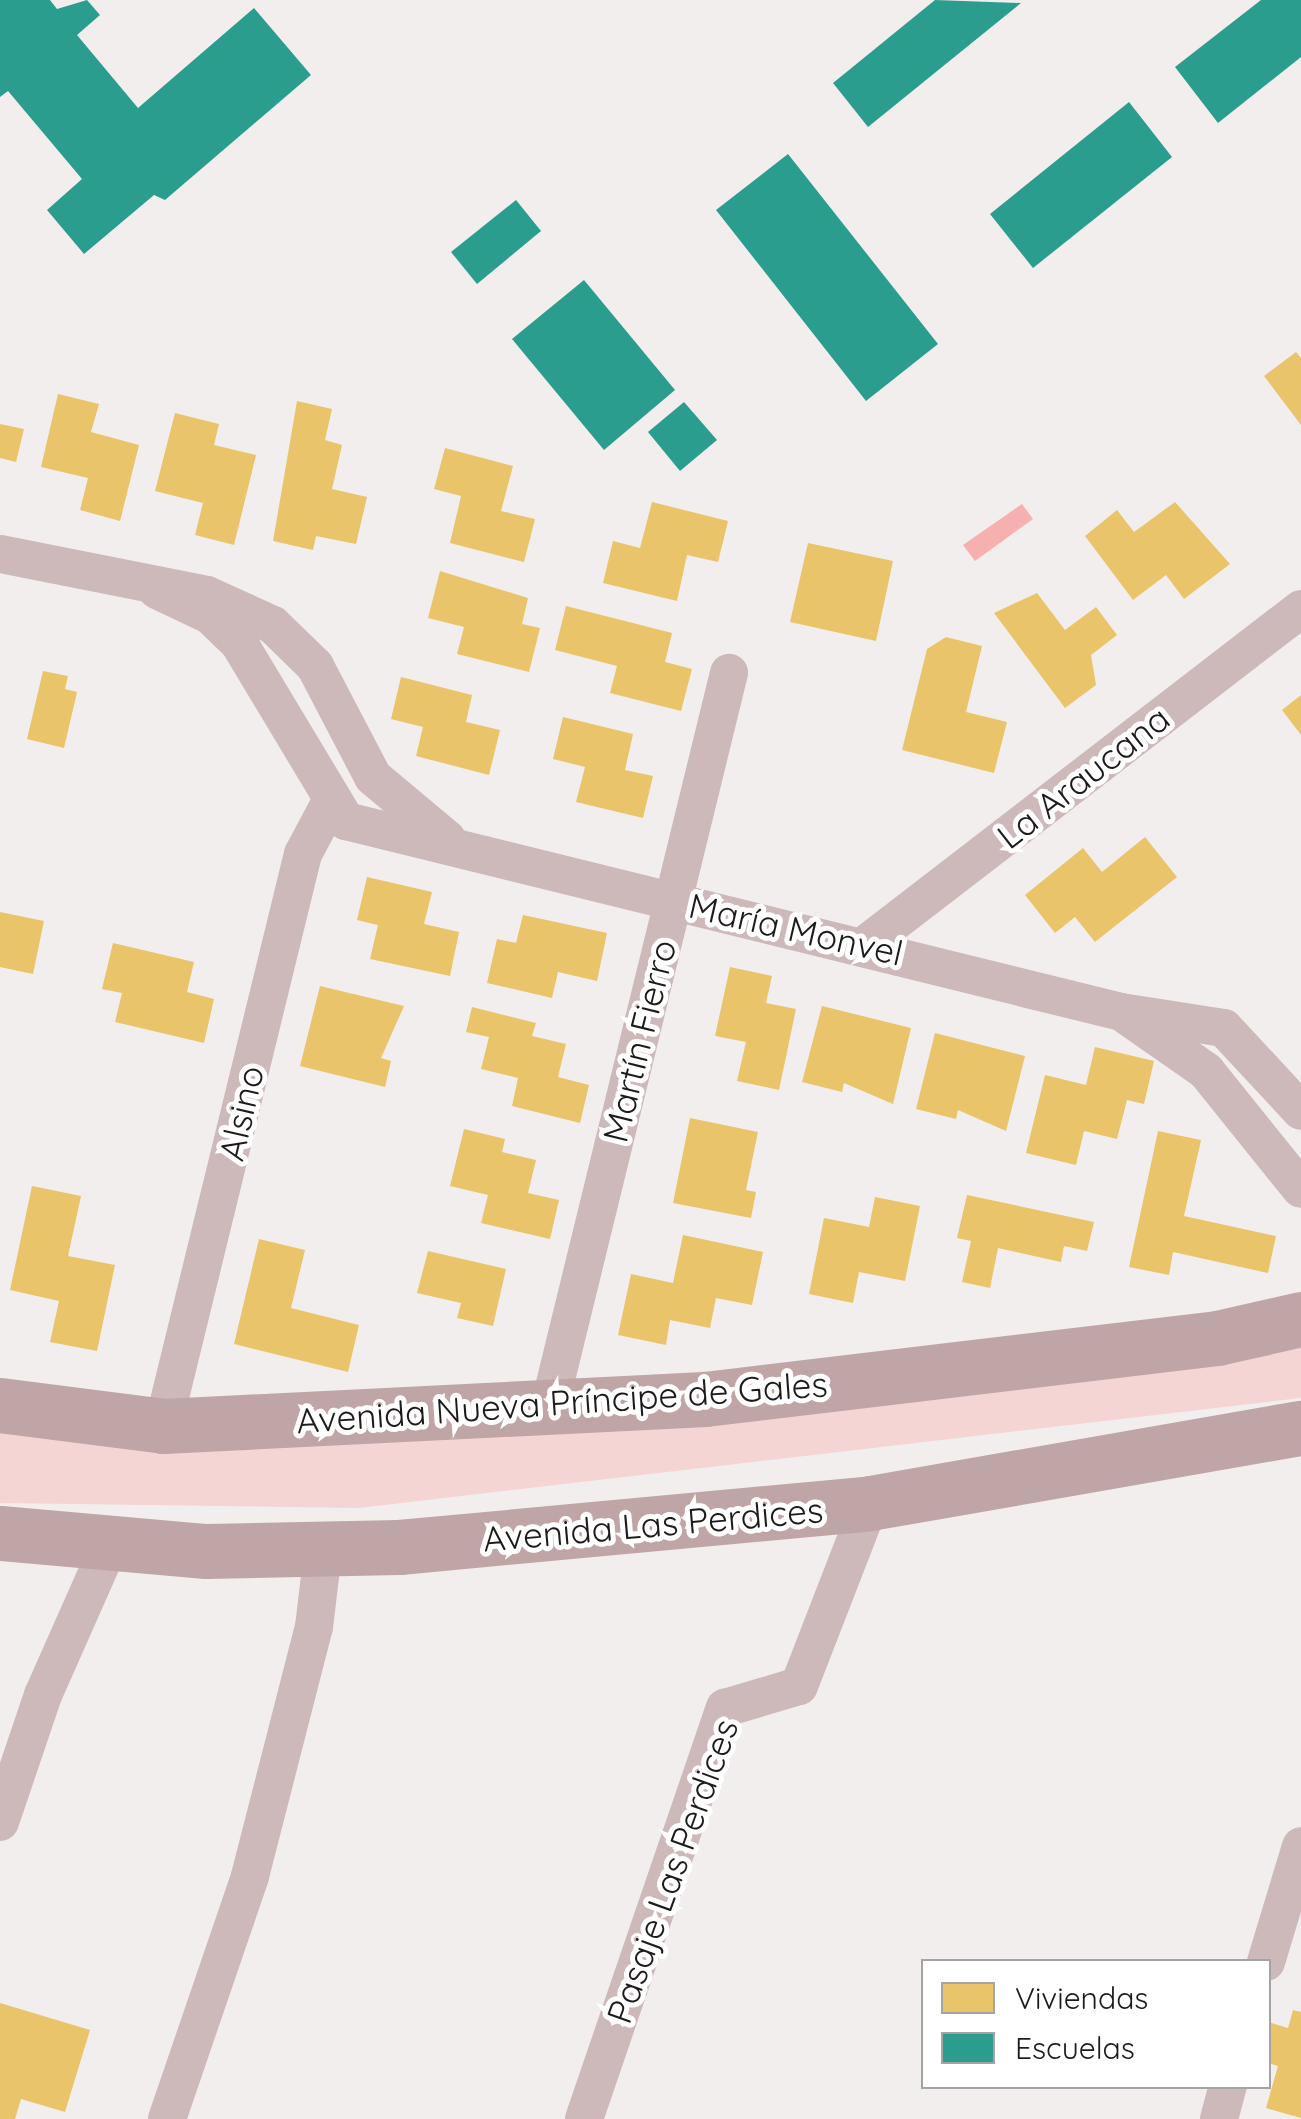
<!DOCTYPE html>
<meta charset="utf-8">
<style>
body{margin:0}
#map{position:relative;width:1301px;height:2119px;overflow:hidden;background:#f2eeee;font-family:Quicksand,sans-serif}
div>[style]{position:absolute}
.green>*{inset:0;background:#f4d5d4}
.water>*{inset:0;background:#f6b0b0}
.homes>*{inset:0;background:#e9c46a}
.schools>*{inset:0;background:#2a9d8f}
.street>*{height:38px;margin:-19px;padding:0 19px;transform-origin:19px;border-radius:19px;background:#cdb9b9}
.primary>*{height:55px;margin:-27.5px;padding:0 27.5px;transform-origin:27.5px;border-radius:27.5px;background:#c0a5a6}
span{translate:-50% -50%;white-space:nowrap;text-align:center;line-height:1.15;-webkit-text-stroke:10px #fff;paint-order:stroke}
.street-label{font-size:35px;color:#1d1a1a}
.legend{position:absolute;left:921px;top:1959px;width:350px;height:130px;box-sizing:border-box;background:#fff;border:2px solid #a5a3a3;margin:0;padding:12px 18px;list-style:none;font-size:30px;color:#1d1a1a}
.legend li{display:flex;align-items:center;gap:20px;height:50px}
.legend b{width:50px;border:2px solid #a5a3a3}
</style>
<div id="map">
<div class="green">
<div style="clip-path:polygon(1301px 1331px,1301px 1398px,359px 1508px,0 1503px,0 1419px)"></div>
</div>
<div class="water">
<div style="clip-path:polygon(1022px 504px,1033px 519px,975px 561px,963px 545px)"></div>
</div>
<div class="homes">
<div style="clip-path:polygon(1296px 352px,1301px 358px,1301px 425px,1264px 376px)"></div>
<div style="clip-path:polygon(58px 394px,99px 404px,91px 432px,139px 445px,120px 521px,80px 510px,88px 478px,41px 467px)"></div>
<div style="clip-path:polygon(297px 401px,332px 409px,325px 440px,342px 445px,332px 489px,367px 497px,356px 544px,316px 536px,313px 550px,273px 541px)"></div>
<div style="clip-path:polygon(175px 413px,219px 424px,214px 445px,256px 455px,234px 545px,195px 535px,203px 503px,155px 491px)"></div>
<div style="clip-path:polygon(0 424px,24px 429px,16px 462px,0 458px)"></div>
<div style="clip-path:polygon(445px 448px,513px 466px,501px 511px,535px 519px,524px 562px,450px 543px,461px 496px,434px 489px)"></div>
<div style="clip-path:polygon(652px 502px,728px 521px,718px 562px,687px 555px,677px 601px,603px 583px,613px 541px,640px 548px)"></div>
<div style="clip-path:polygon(1175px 502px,1230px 564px,1184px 599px,1166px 575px,1133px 600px,1085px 536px,1117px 510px,1134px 532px)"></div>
<div style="clip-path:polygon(808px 543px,893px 561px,876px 641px,790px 622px)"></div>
<div style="clip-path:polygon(440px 571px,528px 598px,522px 624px,540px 628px,529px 672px,457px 654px,464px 627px,428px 618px)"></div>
<div style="clip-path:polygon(1037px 593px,1065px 630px,1096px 607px,1117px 635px,1091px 655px,1096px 685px,1065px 708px,994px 613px)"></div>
<div style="clip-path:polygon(566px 606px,672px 633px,665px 662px,692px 669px,681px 711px,610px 693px,617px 666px,555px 650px)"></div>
<div style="clip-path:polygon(946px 637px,982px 646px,966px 712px,1007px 722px,994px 773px,902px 750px,927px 649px)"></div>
<div style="clip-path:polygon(43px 671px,68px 676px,65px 689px,77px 692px,64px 748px,27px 739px)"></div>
<div style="clip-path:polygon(401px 677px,472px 695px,466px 722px,500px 730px,489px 775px,416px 756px,423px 727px,391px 719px)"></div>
<div style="clip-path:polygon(1301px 695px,1301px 735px,1282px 710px)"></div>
<div style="clip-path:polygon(563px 717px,633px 734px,625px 770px,653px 776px,643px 818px,576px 802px,585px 767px,553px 759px)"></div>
<div style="clip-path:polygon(1145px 837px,1177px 877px,1095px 942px,1075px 917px,1055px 933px,1025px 895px,1083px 848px,1102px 872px)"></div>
<div style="clip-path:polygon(367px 877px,432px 892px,424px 924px,459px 932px,450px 976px,370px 959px,378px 925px,357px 920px)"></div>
<div style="clip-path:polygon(0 912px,44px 921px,33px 974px,0 967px)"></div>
<div style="clip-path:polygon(523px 915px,607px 933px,597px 981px,558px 972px,552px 998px,487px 983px,497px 939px,516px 943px)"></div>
<div style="clip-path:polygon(113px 943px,194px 962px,187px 992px,214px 999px,204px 1043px,115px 1022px,122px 993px,102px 989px)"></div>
<div style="clip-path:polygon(730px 967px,772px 976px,766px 1003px,796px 1009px,779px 1090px,737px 1081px,746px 1042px,715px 1036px)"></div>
<div style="clip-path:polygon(320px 986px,404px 1006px,381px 1058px,391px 1061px,385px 1087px,300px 1066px)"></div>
<div style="clip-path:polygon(822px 1006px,911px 1028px,893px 1104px,844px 1083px,842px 1092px,802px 1082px)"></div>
<div style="clip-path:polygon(472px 1007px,536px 1023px,532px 1036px,566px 1044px,558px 1077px,589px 1085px,580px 1123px,512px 1106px,518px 1078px,481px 1069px,489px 1037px,466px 1032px)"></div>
<div style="clip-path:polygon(935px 1033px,1025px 1056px,1006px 1131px,958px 1110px,956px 1119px,916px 1109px)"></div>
<div style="clip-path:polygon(1095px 1047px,1154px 1061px,1144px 1104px,1127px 1100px,1117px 1139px,1084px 1131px,1076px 1165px,1026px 1153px,1045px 1075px,1086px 1085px)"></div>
<div style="clip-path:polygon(690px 1118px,758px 1132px,746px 1190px,756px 1192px,751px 1218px,673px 1203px)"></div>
<div style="clip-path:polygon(464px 1129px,505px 1139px,502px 1152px,536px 1160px,528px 1193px,559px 1200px,550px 1239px,481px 1223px,488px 1195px,450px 1186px)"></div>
<div style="clip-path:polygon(1158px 1131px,1201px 1140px,1184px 1216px,1276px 1236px,1268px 1273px,1173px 1252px,1169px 1275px,1129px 1267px)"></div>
<div style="clip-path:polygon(32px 1186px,81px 1196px,68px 1256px,115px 1265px,97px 1351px,50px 1342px,59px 1301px,10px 1290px)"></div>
<div style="clip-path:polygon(967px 1195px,1094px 1222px,1087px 1251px,1064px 1246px,1061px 1262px,998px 1248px,990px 1288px,962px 1282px,971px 1241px,957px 1238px)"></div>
<div style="clip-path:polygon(875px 1197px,920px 1206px,905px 1281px,859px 1272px,853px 1303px,809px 1294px,824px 1218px,869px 1227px)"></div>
<div style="clip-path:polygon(683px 1235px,763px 1252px,752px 1305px,716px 1298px,710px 1328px,670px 1320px,666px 1345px,618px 1335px,631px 1274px,673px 1283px)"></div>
<div style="clip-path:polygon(259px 1239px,305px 1250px,291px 1308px,359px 1325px,348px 1372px,234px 1344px)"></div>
<div style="clip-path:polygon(428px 1251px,506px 1269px,493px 1326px,457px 1318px,461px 1303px,417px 1293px)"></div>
<div style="clip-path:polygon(0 2003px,90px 2030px,65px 2112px,21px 2099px,15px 2119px,0 2119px)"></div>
<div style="clip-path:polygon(1293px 2010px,1301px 2012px,1301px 2118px,1266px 2108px,1278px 2066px,1268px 2063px,1268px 2022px,1288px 2028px)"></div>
</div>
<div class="schools">
<div style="clip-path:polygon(0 0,50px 0,57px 9px,87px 0,100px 15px,77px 35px,138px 108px,254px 8px,311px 75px,165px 200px,154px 195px,84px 254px,47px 210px,82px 179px,8px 91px,0 97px)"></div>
<div style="clip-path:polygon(935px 0,1021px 3px,868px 127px,833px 83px)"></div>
<div style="clip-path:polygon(1261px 0,1301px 0,1301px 57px,1218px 123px,1175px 67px)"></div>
<div style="clip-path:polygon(1129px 102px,1172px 157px,1033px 268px,990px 214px)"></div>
<div style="clip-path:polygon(788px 154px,938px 344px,866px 401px,716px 210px)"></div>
<div style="clip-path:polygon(516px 200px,541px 231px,477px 284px,451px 252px)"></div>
<div style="clip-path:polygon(584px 280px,675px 390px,604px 450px,512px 339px)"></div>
<div style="clip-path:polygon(684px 402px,717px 440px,680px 471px,648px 432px)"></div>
</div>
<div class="street">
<div style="left:0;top:554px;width:211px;rotate:11.2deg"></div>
<div style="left:207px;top:595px;width:72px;rotate:24.4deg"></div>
<div style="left:273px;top:625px;width:59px;rotate:44.3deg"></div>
<div style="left:315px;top:666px;width:125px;rotate:62.4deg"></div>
<div style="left:373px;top:777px;width:97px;rotate:40deg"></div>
<div style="left:157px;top:590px;width:59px;rotate:25.3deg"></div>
<div style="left:210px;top:615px;width:40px;rotate:44deg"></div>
<div style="left:239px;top:643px;width:208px;rotate:59deg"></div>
<div style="left:346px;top:821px;width:798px;rotate:13.84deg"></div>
<div style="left:1121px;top:1012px;width:104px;rotate:8.8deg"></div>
<div style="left:1224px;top:1028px;width:113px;rotate:47.1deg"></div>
<div style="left:866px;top:944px;width:549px;rotate:-37.6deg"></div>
<div style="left:1127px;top:1016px;width:96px;rotate:34.8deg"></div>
<div style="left:1206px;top:1071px;width:151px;rotate:51.2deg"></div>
<div style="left:549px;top:1408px;width:757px;rotate:-76.24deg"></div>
<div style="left:163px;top:1426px;width:589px;rotate:-76.25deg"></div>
<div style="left:303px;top:854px;width:55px;rotate:-62deg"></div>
<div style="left:0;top:1822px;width:134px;rotate:-71.3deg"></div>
<div style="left:43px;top:1695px;width:165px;rotate:-66.1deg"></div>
<div style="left:1266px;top:1962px;width:121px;rotate:-73.2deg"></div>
<div style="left:167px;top:2119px;width:257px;rotate:-71.1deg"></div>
<div style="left:250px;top:1876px;width:257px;rotate:-75.6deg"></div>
<div style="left:314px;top:1627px;width:76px;rotate:-83.2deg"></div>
<div style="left:584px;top:2119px;width:435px;rotate:-71.1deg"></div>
<div style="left:725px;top:1708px;width:77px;rotate:-16.6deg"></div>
<div style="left:799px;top:1686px;width:196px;rotate:-68.8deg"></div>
<div style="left:1219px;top:2119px;width:34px;rotate:-75deg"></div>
</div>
<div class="primary">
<div style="left:0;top:1405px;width:164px;rotate:7.3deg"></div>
<div style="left:163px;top:1426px;width:543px;rotate:-2.85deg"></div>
<div style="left:705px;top:1399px;width:516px;rotate:-6.79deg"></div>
<div style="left:1217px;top:1338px;width:86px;rotate:-12.7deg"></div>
<div style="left:0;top:1533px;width:207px;rotate:5deg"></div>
<div style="left:206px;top:1551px;width:193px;rotate:-1.2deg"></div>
<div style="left:399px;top:1547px;width:473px;rotate:-5.3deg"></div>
<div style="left:870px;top:1503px;width:437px;rotate:-9.9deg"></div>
</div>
<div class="street-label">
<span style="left:1083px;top:777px;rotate:-38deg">La Araucana</span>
<span style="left:796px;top:929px;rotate:13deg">María Monvel</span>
<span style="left:639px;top:1041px;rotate:-76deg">Martín Fierro</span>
<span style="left:241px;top:1113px;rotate:-77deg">Alsino</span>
<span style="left:562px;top:1402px;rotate:-4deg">Avenida Nueva Príncipe de Gales</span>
<span style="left:653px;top:1524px;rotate:-5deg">Avenida Las Perdices</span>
<span style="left:672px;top:1871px;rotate:-70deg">Pasaje Las Perdices</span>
</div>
<ul class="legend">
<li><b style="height:28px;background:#e9c46a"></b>Viviendas</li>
<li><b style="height:28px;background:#2a9d8f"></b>Escuelas</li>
</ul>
</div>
